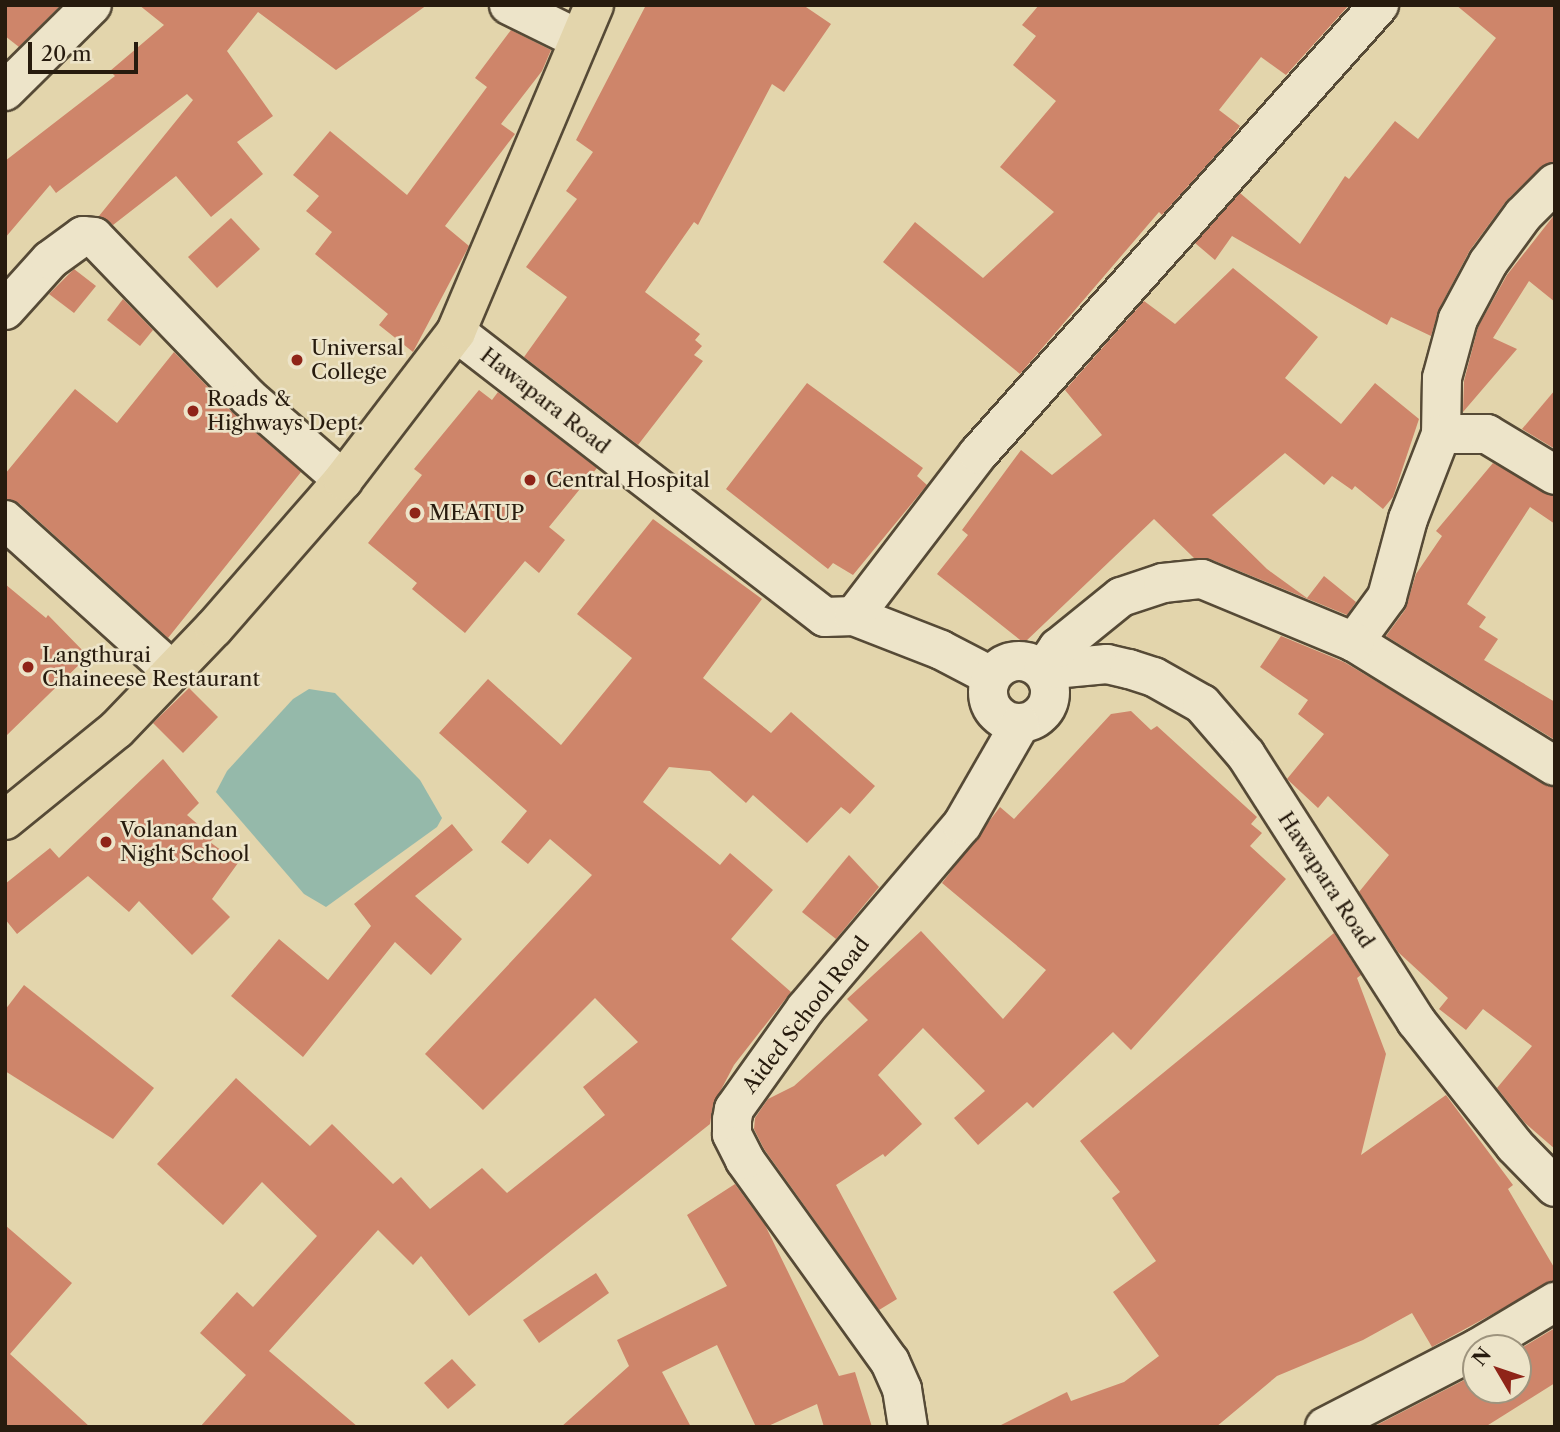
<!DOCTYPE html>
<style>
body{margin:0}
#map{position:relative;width:1560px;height:1432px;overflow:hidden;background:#e3d5ac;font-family:"Libre Caslon Text",serif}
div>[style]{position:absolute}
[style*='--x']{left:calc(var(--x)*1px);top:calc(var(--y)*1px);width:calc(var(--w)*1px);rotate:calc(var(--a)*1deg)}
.water>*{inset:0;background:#95b9aa}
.building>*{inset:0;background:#ce856a}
.roads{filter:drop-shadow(2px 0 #564a36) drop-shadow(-2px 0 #564a36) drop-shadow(0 2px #564a36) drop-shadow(0 -2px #564a36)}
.minor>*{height:38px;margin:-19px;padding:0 19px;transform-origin:19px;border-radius:19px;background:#ede4c9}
.minor>.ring{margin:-19px;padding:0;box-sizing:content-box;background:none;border:38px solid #ede4c9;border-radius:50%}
.major>*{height:38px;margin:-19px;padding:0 19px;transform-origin:19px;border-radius:19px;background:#e3d5ac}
.dots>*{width:19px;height:19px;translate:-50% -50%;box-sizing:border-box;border:4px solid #ede4c9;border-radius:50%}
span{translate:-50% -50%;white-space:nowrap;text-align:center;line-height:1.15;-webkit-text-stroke:5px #ede4c9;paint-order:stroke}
.poi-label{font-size:21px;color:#271b0e}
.left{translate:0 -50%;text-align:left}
.street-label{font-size:21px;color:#271b0e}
.frame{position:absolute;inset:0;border:7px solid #271b0e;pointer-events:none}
.north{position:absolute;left:1462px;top:1334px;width:70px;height:70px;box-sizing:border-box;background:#ede4c9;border:2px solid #9e947e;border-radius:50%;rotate:309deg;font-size:19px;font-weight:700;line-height:28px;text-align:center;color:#271b0e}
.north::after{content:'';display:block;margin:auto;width:24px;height:32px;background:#8f2418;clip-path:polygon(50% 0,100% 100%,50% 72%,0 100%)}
.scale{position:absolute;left:28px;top:42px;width:110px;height:32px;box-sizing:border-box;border:4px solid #271b0e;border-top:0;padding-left:9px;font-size:21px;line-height:24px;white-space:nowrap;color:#271b0e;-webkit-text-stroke:5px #ede4c9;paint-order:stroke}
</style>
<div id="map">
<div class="water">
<i style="clip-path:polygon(309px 689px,335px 693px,420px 780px,442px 818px,437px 827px,326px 907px,304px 894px,216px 792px,227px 771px,293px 699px)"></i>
</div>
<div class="building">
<i style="clip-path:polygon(5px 5px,61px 5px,19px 47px,5px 36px)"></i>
<i style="clip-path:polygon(139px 5px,427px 5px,336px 70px,258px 12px,227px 51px,273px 116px,237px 142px,263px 174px,211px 217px,176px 176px,113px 225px,99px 216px,193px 100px,187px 94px,56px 193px,50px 185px,5px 238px,5px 161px,115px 76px,110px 71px,164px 25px)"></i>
<i style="clip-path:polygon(646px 5px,803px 5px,831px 24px,784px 92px,772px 84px,698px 225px,694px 222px,645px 292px,700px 334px,695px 340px,702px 346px,694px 355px,703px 361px,638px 445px,524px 357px,567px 297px,526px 267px,577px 199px,566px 191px,593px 152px,576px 140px)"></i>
<i style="clip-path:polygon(1039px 5px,1349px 5px,1286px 75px,1261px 57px,1219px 110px,1240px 126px,1231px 138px,1162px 215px,1159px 212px,1020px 374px,883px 262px,915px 222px,983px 278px,1054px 212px,1000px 167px,1056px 101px,1013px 65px,1036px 36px,1022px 25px)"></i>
<i style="clip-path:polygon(1456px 5px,1555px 5px,1555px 162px,1540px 168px,1507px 200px,1470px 250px,1439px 309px,1431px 336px,1391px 317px,1387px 325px,1232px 236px,1215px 260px,1195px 243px,1240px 193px,1300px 244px,1345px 176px,1349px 179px,1395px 121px,1418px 139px,1496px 38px)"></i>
<i style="clip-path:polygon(511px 30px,551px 50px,542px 71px,501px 124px,515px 134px,445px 226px,469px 246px,413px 352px,379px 325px,388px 314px,315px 254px,332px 232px,306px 211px,319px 196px,293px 175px,330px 131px,407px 195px,487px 87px,475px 78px)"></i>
<i style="clip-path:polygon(1555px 214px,1555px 302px,1529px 281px,1493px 338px,1517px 349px,1463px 412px,1464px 381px,1478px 327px,1507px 275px)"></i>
<i style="clip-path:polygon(231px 218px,260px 249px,217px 288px,188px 257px)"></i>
<i style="clip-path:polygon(1233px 268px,1318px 337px,1285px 378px,1341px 424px,1375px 383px,1419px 419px,1393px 497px,1383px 509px,1355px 486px,1352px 490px,1332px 476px,1324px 485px,1285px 453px,1212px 515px,1267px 569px,1307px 598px,1324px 576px,1356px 602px,1347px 615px,1210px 559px,1194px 558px,1154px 519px,1024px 643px,937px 574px,968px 535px,962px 530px,1021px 450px,1052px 475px,1102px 435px,1065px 390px,1144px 301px,1175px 324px)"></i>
<i style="clip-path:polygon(74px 269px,96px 286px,74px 313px,49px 294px)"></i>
<i style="clip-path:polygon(123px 299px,153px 330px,140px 346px,107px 320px)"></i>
<i style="clip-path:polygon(174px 352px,233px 413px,301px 472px,168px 638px,20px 504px,5px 499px,5px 474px,75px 389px,117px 423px)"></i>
<i style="clip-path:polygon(807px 383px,923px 468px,917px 476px,927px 485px,853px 575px,833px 563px,828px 569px,726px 489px)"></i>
<i style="clip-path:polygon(479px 390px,492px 400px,498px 392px,597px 468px,549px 527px,565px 540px,539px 573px,525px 561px,465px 633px,412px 589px,417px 583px,368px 543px,422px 475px,414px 469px)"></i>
<i style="clip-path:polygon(1555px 390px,1555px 449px,1522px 429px)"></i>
<i style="clip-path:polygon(1493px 463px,1555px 497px,1555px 524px,1530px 507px,1467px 604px,1486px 617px,1479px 627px,1498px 639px,1484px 660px,1555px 702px,1555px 740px,1386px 636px,1405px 610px,1416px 574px,1442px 536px,1436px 531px)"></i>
<i style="clip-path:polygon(653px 519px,762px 599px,703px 678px,771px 733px,791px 712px,875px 786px,850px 814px,841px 807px,807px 843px,753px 795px,746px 803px,710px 771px,669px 767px,643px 802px,720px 865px,730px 853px,773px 890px,731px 939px,791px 992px,734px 1065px,713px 1105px,710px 1124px,469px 1316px,421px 1256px,413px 1265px,378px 1230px,269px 1351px,358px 1427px,200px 1427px,246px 1375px,200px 1333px,237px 1292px,253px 1307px,317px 1236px,262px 1182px,223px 1225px,157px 1164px,236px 1078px,310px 1146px,332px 1124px,393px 1184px,401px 1177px,430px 1209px,482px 1168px,507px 1193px,605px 1115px,583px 1087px,638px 1042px,595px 998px,483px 1110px,425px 1054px,592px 875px,550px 839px,528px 864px,501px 842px,527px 811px,439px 733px,488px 679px,561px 745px,632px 658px,577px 614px)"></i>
<i style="clip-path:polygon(5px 584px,46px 618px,48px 615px,88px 656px,5px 737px)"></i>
<i style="clip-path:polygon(1281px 636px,1344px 662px,1555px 788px,1555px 1149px,1525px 1123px,1497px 1088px,1532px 1046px,1483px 1009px,1466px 1030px,1439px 1009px,1448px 998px,1398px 952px,1359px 892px,1389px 855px,1328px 796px,1318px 808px,1287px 779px,1324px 734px,1298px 714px,1308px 700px,1260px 667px)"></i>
<i style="clip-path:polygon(189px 688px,218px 717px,183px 753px,153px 723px)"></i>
<i style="clip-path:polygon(1131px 711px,1151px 730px,1157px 726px,1257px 817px,1251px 824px,1262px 833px,1250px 846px,1286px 879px,1131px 1050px,1113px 1032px,1033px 1108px,1027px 1102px,978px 1145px,954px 1118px,985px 1091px,923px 1028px,878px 1075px,922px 1124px,885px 1157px,883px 1154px,836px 1185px,897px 1299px,879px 1310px,764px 1149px,754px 1129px,755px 1118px,768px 1099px,794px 1086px,868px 1020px,847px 999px,921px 931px,1003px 1019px,1046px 970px,942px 883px,1000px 807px,1014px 819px,1111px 714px)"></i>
<i style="clip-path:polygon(163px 759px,199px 803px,187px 815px,214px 838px,210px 842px,238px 863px,212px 899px,230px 917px,192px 955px,139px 901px,129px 912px,88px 876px,17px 934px,5px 919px,5px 884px,50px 848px,59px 858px)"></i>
<i style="clip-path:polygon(452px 824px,473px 850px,415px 896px,462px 939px,431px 975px,395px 942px,303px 1057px,231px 996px,279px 939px,328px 980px,371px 926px,354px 904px)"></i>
<i style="clip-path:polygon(849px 855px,879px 887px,836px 939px,802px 912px)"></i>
<i style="clip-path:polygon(1334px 933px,1361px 975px,1357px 978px,1386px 1054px,1361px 1155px,1446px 1095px,1513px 1185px,1508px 1189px,1555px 1269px,1555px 1280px,1432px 1347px,1412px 1313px,1363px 1340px,1277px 1376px,1216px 1427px,997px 1427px,1067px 1392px,1071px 1401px,1124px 1382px,1159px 1356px,1113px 1292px,1156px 1261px,1112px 1198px,1120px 1192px,1080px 1141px)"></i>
<i style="clip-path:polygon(24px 985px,154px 1088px,113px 1139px,5px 1071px,5px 1010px)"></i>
<i style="clip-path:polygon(735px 1184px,765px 1225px,839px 1376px,855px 1372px,872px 1427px,824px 1427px,817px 1404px,766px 1427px,756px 1427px,717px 1345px,662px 1372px,691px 1427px,561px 1427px,629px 1366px,617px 1340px,727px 1286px,687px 1215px)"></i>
<i style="clip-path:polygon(5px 1225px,72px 1283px,10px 1354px,90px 1427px,5px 1427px)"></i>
<i style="clip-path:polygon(596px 1273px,609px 1293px,539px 1343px,523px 1320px)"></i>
<i style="clip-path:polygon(1555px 1328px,1555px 1383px,1485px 1427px,1373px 1427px,1476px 1374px,1476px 1390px,1518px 1390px,1518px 1350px)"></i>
<i style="clip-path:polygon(452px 1359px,476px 1385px,448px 1409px,424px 1383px)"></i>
</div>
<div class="roads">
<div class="minor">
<i style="--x:509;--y:5;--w:77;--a:26.2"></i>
<i style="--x:5;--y:91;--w:122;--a:-44.7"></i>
<i style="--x:1555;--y:183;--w:45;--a:135"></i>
<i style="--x:1523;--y:215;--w:59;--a:126.1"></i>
<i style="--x:1488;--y:263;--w:64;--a:118.2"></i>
<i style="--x:1458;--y:319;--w:61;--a:105.2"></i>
<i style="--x:1442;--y:378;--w:56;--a:91"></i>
<i style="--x:1441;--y:434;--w:91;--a:111.2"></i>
<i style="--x:1408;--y:519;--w:81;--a:105.1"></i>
<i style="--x:1387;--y:597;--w:56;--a:126.3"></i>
<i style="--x:1354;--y:642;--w:236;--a:31.7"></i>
<i style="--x:5;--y:310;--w:67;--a:-48"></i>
<i style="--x:50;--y:260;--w:41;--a:-36"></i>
<i style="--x:83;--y:236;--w:11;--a:5"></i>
<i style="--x:94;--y:237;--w:223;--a:46.1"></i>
<i style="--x:249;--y:398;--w:125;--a:41.1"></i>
<i style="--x:456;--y:332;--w:466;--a:37.7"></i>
<i style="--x:825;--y:617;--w:29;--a:-2"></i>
<i style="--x:854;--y:616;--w:93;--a:21.3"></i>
<i style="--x:941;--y:650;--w:56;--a:27.5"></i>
<i style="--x:1441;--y:434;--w:46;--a:0"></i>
<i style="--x:1487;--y:434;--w:79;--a:31.1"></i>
<i style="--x:5;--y:520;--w:222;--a:42.1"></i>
<i style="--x:854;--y:616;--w:204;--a:-52.6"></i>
<i style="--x:978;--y:454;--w:602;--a:-48.23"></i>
<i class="ring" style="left:988px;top:661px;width:24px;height:24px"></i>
<i style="--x:1043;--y:670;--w:64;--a:-5.4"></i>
<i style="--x:1107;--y:664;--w:23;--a:13"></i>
<i style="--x:1129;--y:669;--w:26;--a:18"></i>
<i style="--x:1154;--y:677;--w:55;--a:29.4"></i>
<i style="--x:1202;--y:704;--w:67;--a:49.2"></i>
<i style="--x:1246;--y:755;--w:316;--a:57.4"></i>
<i style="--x:1416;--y:1021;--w:159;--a:51.6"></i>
<i style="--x:1515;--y:1146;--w:57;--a:45.7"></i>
<i style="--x:1043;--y:670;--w:27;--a:-56"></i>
<i style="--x:1058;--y:648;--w:81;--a:-39"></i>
<i style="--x:1121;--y:597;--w:44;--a:-18.4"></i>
<i style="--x:1163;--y:583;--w:39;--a:-6"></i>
<i style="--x:1202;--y:579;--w:165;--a:22.5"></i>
<i style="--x:1478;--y:1348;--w:90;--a:-30.9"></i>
<i style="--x:908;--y:1427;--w:38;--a:-99"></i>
<i style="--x:902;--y:1389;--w:30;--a:-114"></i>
<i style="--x:890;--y:1362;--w:249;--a:-125.7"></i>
<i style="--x:745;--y:1160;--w:29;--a:-117"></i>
<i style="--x:732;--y:1134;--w:14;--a:-90"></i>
<i style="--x:732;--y:1120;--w:11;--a:-80"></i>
<i style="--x:734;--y:1109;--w:124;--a:-54.5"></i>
<i style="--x:806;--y:1008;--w:240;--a:-49.6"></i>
<i style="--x:962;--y:825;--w:116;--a:-60.1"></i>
<i style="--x:1325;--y:1427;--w:170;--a:-27.3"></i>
</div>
<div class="major">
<i style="--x:5;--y:820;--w:144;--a:-39.1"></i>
<i style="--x:117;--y:729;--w:140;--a:-46.2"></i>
<i style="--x:214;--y:628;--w:196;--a:-48.9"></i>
<i style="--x:343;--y:480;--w:186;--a:-52.6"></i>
<i style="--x:456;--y:332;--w:355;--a:-67.1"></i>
</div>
</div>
<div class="dots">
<i style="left:297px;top:360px;background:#8f2418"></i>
<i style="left:193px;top:411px;background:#8f2418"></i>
<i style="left:530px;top:480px;background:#8f2418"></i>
<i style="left:415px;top:513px;background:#8f2418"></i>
<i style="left:28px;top:667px;background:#8f2418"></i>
<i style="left:106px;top:842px;background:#8f2418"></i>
</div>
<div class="poi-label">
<span class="left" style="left:311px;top:360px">Universal<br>College</span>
<span class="left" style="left:207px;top:411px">Roads &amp;<br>Highways Dept.</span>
<span class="left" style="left:546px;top:480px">Central Hospital</span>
<span class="left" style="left:429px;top:513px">MEATUP</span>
<span class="left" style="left:42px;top:667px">Langthurai<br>Chaineese Restaurant</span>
<span class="left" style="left:120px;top:842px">Volanandan<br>Night School</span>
</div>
<div class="street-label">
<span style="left:545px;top:401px;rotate:38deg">Hawapara Road</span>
<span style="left:1326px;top:880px;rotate:57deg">Hawapara Road</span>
<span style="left:806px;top:1015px;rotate:-52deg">Aided School Road</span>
</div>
<div class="frame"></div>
<div class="north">N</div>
<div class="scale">20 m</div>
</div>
